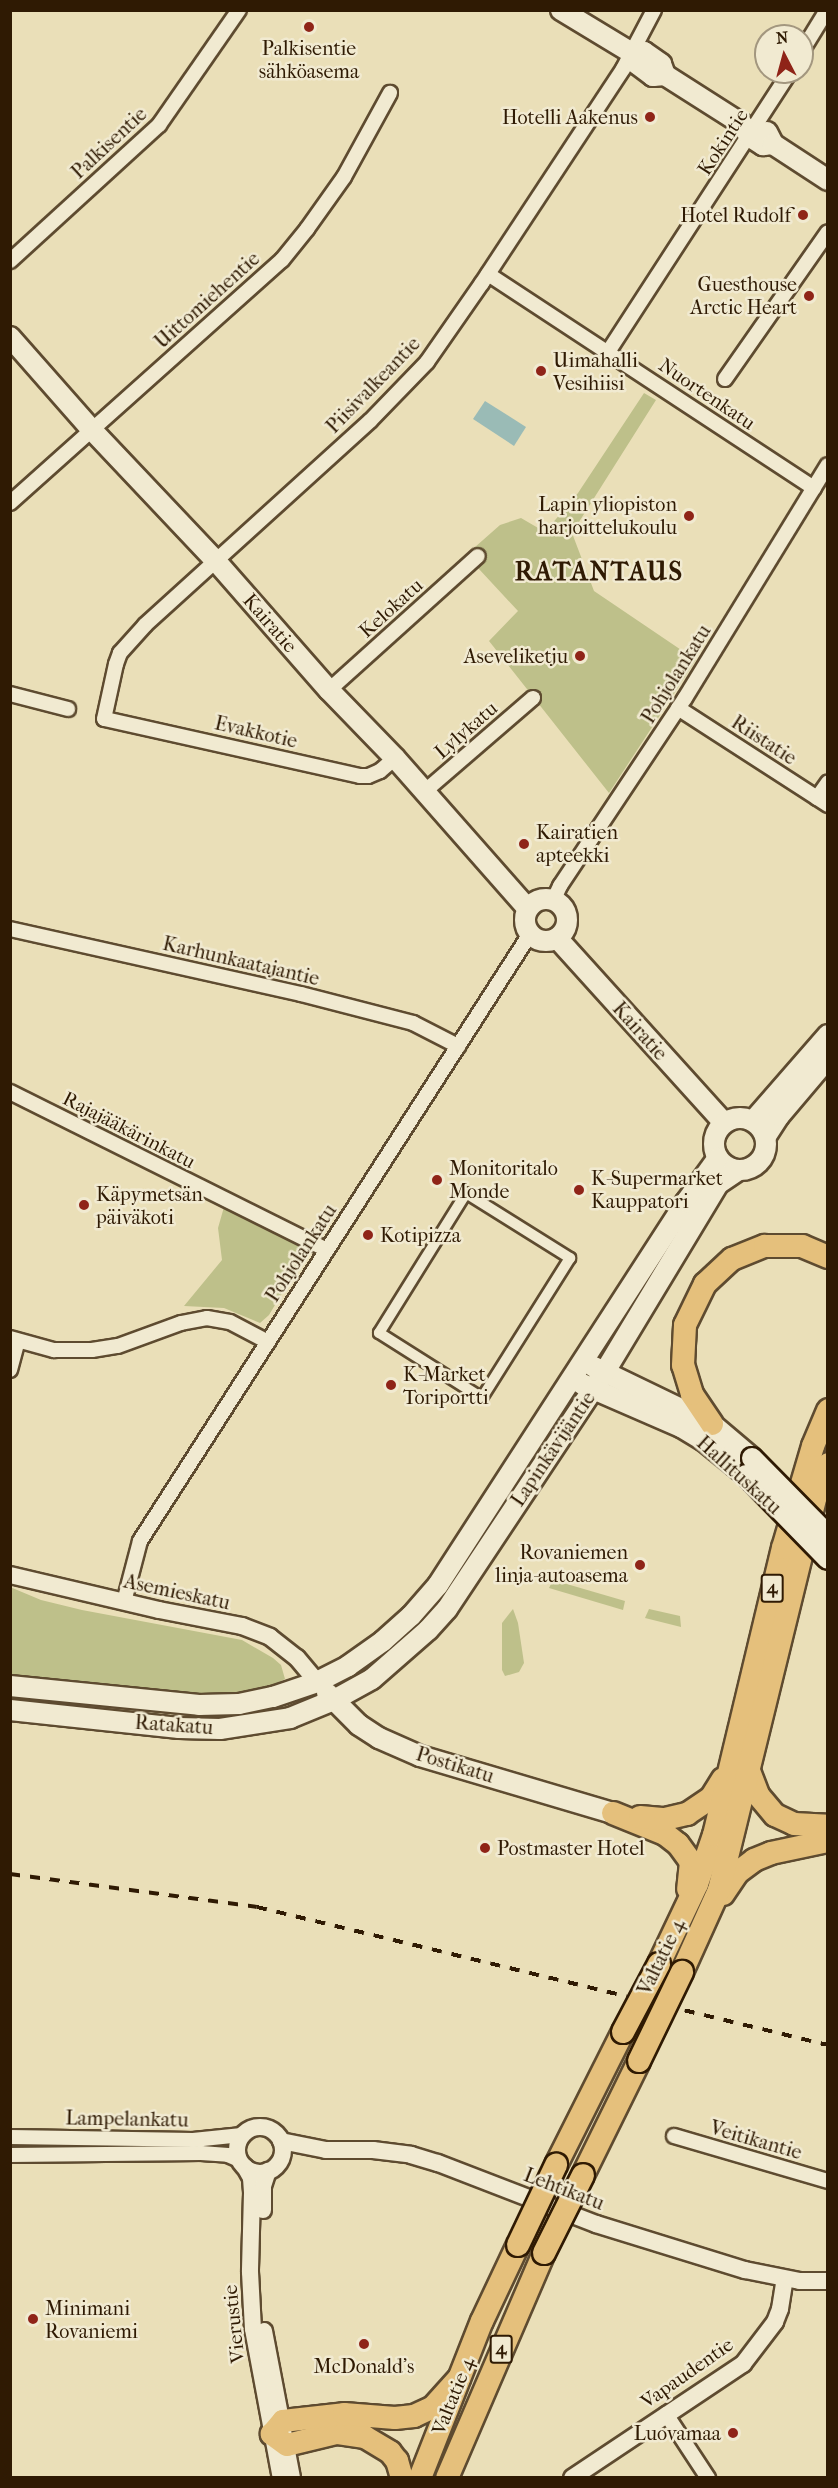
<!DOCTYPE html>
<meta charset="utf-8">
<style>
body{margin:0}
#map{position:relative;width:838px;height:2488px;overflow:hidden;background:#eadfb8;font-family:"IM FELL French Canon",serif}
div>[style]{position:absolute}
[style*='--x']{left:calc(var(--x)*1px);top:calc(var(--y)*1px);width:calc(var(--w)*1px);rotate:calc(var(--a)*1deg)}
.green>*{inset:0;background:#bec08a}
.water>*{inset:0;background:#9abbb6}
.roads{filter:drop-shadow(2px 0 #5e4b30) drop-shadow(-2px 0 #5e4b30) drop-shadow(0 2px #5e4b30) drop-shadow(0 -2px #5e4b30)}
.pedestrian>*{height:10px;margin:-5px;padding:0 5px;transform-origin:5px;border-radius:5px;background:#f1ead1}
.minor>*{height:14px;margin:-7px;padding:0 7px;transform-origin:7px;border-radius:7px;background:#f1ead1}
.tertiary>*{height:16px;margin:-8px;padding:0 8px;transform-origin:8px;border-radius:8px;background:#f1ead1}
.tertiary>.ring{margin:-8px;padding:0;box-sizing:content-box;background:none;border:16px solid #f1ead1;border-radius:50%}
.secondary>*{height:20px;margin:-10px;padding:0 10px;transform-origin:10px;border-radius:10px;background:#f1ead1}
.secondary>.ring{margin:-10px;padding:0;box-sizing:content-box;background:none;border:20px solid #f1ead1;border-radius:50%}
.trunk>*{height:22px;margin:-11px;padding:0 11px;transform-origin:11px;border-radius:11px;background:#e5c07c}
.rail>*{height:4px;margin-top:-2px;transform-origin:0;background:repeating-linear-gradient(90deg,#2f1a03 0 10px,transparent 0 20px)}
.bridges{filter:drop-shadow(2px 0 #2f1a03) drop-shadow(-2px 0 #2f1a03) drop-shadow(0 2px #2f1a03) drop-shadow(0 -2px #2f1a03)}
.secondary-bridge>*{height:20px;margin:-10px;padding:0 10px;transform-origin:10px;border-radius:10px;background:#f1ead1}
.trunk-bridge>*{height:22px;margin:-11px;padding:0 11px;transform-origin:11px;border-radius:11px;background:#e5c07c}
.dots>*{width:16px;height:16px;translate:-50% -50%;box-sizing:border-box;border:3px solid #f1ead1;border-radius:50%}
span{translate:-50% -50%;white-space:nowrap;text-align:center;line-height:1.15;-webkit-text-stroke:5px #f1ead1;paint-order:stroke}
.shield-label span{padding:2px 4px;background:#f1ead1;border:2px solid;border-radius:4px;-webkit-text-stroke-width:0}
.shield-label{font-size:18px;color:#2f1a03;font-weight:700}
.poi-label{font-size:20px;color:#2f1a03}
.right{translate:-100% -50%;text-align:right}
.left{translate:0 -50%;text-align:left}
.street-label{font-size:20px;color:#2f1a03}
.district-label{font-size:26px;color:#2f1a03;font-weight:700;letter-spacing:1.5px}
.frame{position:absolute;inset:0;border:12px solid #2f1a03;pointer-events:none}
.north{position:absolute;left:754px;top:24px;width:60px;height:60px;box-sizing:border-box;background:#f1ead1;border:2px solid #a3977f;border-radius:50%;rotate:354deg;font-size:16px;font-weight:700;line-height:24px;text-align:center;color:#2f1a03}
.north::after{content:'';display:block;margin:auto;width:21px;height:27px;background:#8f2418;clip-path:polygon(50% 0,100% 100%,50% 72%,0 100%)}
</style>
<div id="map">
<div class="green">
<i style="clip-path:polygon(644px 393px,656px 400px,572px 533px,594px 591px,696px 660px,609px 793px,489px 641px,518px 611px,466px 555px,500px 525px,521px 518px,545px 532px,578px 493px)"></i>
<i style="clip-path:polygon(224px 1207px,308px 1250px,269px 1315px,260px 1323px,224px 1308px,184px 1306px,222px 1260px,218px 1228px)"></i>
<i style="clip-path:polygon(553px 1580px,625px 1601px,623px 1610px,549px 1588px)"></i>
<i style="clip-path:polygon(10px 1587px,41px 1600px,82px 1610px,242px 1640px,273px 1658px,281px 1665px,285px 1679px,265px 1689px,227px 1696px,192px 1695px,11px 1677px)"></i>
<i style="clip-path:polygon(513px 1609px,518px 1623px,524px 1663px,519px 1672px,505px 1676px,502px 1670px,502px 1623px)"></i>
<i style="clip-path:polygon(649px 1609px,680px 1616px,681px 1627px,645px 1618px)"></i>
</div>
<div class="water">
<i style="clip-path:polygon(485px 401px,526px 427px,514px 446px,473px 419px)"></i>
</div>
<div class="roads">
<div class="pedestrian">
<i style="--x:466;--y:1193;--w:123;--a:32"></i>
<i style="--x:570;--y:1258;--w:165;--a:122.2"></i>
<i style="--x:482;--y:1398;--w:122;--a:-147.7"></i>
<i style="--x:379;--y:1333;--w:165;--a:-58.1"></i>
</div>
<div class="minor">
<i style="--x:802;--y:51;--w:48;--a:-58.6"></i>
<i style="--x:10;--y:261;--w:202;--a:-42.4"></i>
<i style="--x:159;--y:125;--w:140;--a:-55.2"></i>
<i style="--x:488;--y:274;--w:390;--a:33.3"></i>
<i style="--x:608;--y:352;--w:334;--a:-57"></i>
<i style="--x:725;--y:379;--w:179;--a:-55"></i>
<i style="--x:10;--y:503;--w:365;--a:-41.8"></i>
<i style="--x:282;--y:260;--w:40;--a:-51"></i>
<i style="--x:307;--y:229;--w:64;--a:-54.6"></i>
<i style="--x:344;--y:177;--w:96;--a:-61.3"></i>
<i style="--x:329;--y:690;--w:200;--a:-42"></i>
<i style="--x:10;--y:694;--w:60;--a:14.5"></i>
<i style="--x:678;--y:708;--w:179;--a:32.9"></i>
<i style="--x:395;--y:758;--w:20;--a:139"></i>
<i style="--x:380;--y:771;--w:13;--a:157"></i>
<i style="--x:368;--y:776;--w:8;--a:180"></i>
<i style="--x:360;--y:776;--w:262;--a:-167.4"></i>
<i style="--x:104;--y:719;--w:56;--a:-77.7"></i>
<i style="--x:116;--y:664;--w:12;--a:-70"></i>
<i style="--x:120;--y:653;--w:38;--a:-48"></i>
<i style="--x:145;--y:625;--w:304;--a:-42.2"></i>
<i style="--x:370;--y:421;--w:82;--a:-46"></i>
<i style="--x:427;--y:362;--w:96;--a:-55.2"></i>
<i style="--x:482;--y:283;--w:256;--a:-56.6"></i>
<i style="--x:623;--y:69;--w:67;--a:-62.3"></i>
<i style="--x:424;--y:792;--w:144;--a:-40.8"></i>
<i style="--x:817;--y:798;--w:19;--a:-55"></i>
<i style="--x:553;--y:901;--w:17;--a:-65"></i>
<i style="--x:560;--y:886;--w:226;--a:-56.4"></i>
<i style="--x:685;--y:698;--w:273;--a:-58.5"></i>
<i style="--x:10;--y:929;--w:298;--a:12.6"></i>
<i style="--x:301;--y:994;--w:116;--a:14.5"></i>
<i style="--x:413;--y:1023;--w:51;--a:27.1"></i>
<i style="--x:10;--y:1092;--w:354;--a:26.5"></i>
<i style="--x:10;--y:1338;--w:46;--a:15.3"></i>
<i style="--x:54;--y:1350;--w:38;--a:0"></i>
<i style="--x:92;--y:1350;--w:26;--a:-9"></i>
<i style="--x:118;--y:1346;--w:67;--a:-20.1"></i>
<i style="--x:181;--y:1323;--w:26;--a:-11"></i>
<i style="--x:207;--y:1318;--w:23;--a:10"></i>
<i style="--x:230;--y:1322;--w:43;--a:27.8"></i>
<i style="--x:10;--y:1370;--w:30;--a:-75"></i>
<i style="--x:124;--y:1602;--w:63;--a:-75.3"></i>
<i style="--x:140;--y:1541;--w:721;--a:-57.28"></i>
<i style="--x:674;--y:2136;--w:160;--a:16.3"></i>
<i style="--x:10;--y:2137;--w:183;--a:0.9"></i>
<i style="--x:193;--y:2140;--w:49;--a:-5.8"></i>
<i style="--x:10;--y:2155;--w:191;--a:-0.6"></i>
<i style="--x:201;--y:2153;--w:27;--a:4"></i>
<i style="--x:228;--y:2155;--w:12;--a:24"></i>
<i style="--x:666;--y:2414;--w:77;--a:56.7"></i>
</div>
<div class="tertiary">
<i style="--x:10;--y:1575;--w:153;--a:13.2"></i>
<i style="--x:159;--y:1610;--w:85;--a:10.9"></i>
<i style="--x:242;--y:1626;--w:30;--a:21"></i>
<i style="--x:270;--y:1637;--w:34;--a:38"></i>
<i style="--x:297;--y:1658;--w:31;--a:50"></i>
<i class="ring" style="left:237px;top:2127px;width:30px;height:30px"></i>
<i style="--x:281;--y:2141;--w:46;--a:11.3"></i>
<i style="--x:326;--y:2150;--w:47;--a:0"></i>
<i style="--x:373;--y:2150;--w:38;--a:7"></i>
<i style="--x:411;--y:2155;--w:28;--a:17"></i>
<i style="--x:438;--y:2163;--w:169;--a:21.1"></i>
<i style="--x:596;--y:2224;--w:156;--a:17.2"></i>
<i style="--x:745;--y:2270;--w:56;--a:11.3"></i>
<i style="--x:800;--y:2281;--w:28;--a:0"></i>
<i style="--x:245;--y:2167;--w:13;--a:61"></i>
<i style="--x:251;--y:2178;--w:15;--a:86"></i>
<i style="--x:252;--y:2193;--w:79;--a:91.5"></i>
<i style="--x:250;--y:2272;--w:57;--a:87"></i>
<i style="--x:253;--y:2329;--w:152;--a:79.4"></i>
<i style="--x:263;--y:2210;--w:24;--a:-90"></i>
<i style="--x:263;--y:2186;--w:16;--a:-72"></i>
<i style="--x:264;--y:2331;--w:150;--a:79.2"></i>
<i style="--x:572;--y:2478;--w:206;--a:-33.7"></i>
<i style="--x:743;--y:2364;--w:53;--a:-52.7"></i>
<i style="--x:775;--y:2322;--w:14;--a:-69"></i>
<i style="--x:780;--y:2309;--w:30;--a:-81"></i>
</div>
<div class="secondary">
<i style="--x:561;--y:10;--w:83;--a:31.2"></i>
<i style="--x:632;--y:53;--w:12;--a:-5"></i>
<i style="--x:644;--y:52;--w:21;--a:35"></i>
<i style="--x:661;--y:64;--w:12;--a:70"></i>
<i style="--x:665;--y:75;--w:91;--a:32.5"></i>
<i style="--x:742;--y:124;--w:14;--a:60"></i>
<i style="--x:749;--y:136;--w:17;--a:33"></i>
<i style="--x:763;--y:145;--w:10;--a:-6"></i>
<i style="--x:632;--y:53;--w:12;--a:66"></i>
<i style="--x:637;--y:64;--w:20;--a:37"></i>
<i style="--x:653;--y:76;--w:12;--a:-5"></i>
<i style="--x:767;--y:132;--w:13;--a:63"></i>
<i style="--x:773;--y:144;--w:66;--a:33.2"></i>
<i style="--x:10;--y:337;--w:124;--a:48.6"></i>
<i style="--x:92;--y:430;--w:179;--a:46.6"></i>
<i style="--x:215;--y:560;--w:173;--a:48.8"></i>
<i style="--x:329;--y:690;--w:95;--a:45.9"></i>
<i style="--x:395;--y:758;--w:201;--a:48.6"></i>
<i class="ring" style="left:525px;top:899px;width:22px;height:22px"></i>
<i style="--x:557;--y:938;--w:249;--a:47.9"></i>
<i class="ring" style="left:714px;top:1118px;width:32px;height:32px"></i>
<i style="--x:753;--y:1121;--w:114;--a:-48.9"></i>
<i style="--x:766;--y:1136;--w:24;--a:-57"></i>
<i style="--x:779;--y:1116;--w:76;--a:-49.8"></i>
<i style="--x:594;--y:1367;--w:131;--a:25.8"></i>
<i style="--x:712;--y:1424;--w:52;--a:40.4"></i>
<i style="--x:582;--y:1384;--w:108;--a:23.5"></i>
<i style="--x:681;--y:1427;--w:26;--a:31"></i>
<i style="--x:703;--y:1440;--w:55;--a:39.1"></i>
<i style="--x:10;--y:1686;--w:190;--a:5.7"></i>
<i style="--x:199;--y:1705;--w:40;--a:-1.4"></i>
<i style="--x:239;--y:1704;--w:35;--a:-12"></i>
<i style="--x:273;--y:1697;--w:46;--a:-18.8"></i>
<i style="--x:317;--y:1682;--w:35;--a:-27"></i>
<i style="--x:348;--y:1666;--w:43;--a:-35.5"></i>
<i style="--x:383;--y:1641;--w:38;--a:-42"></i>
<i style="--x:411;--y:1616;--w:41;--a:-48.9"></i>
<i style="--x:438;--y:1585;--w:456;--a:-57.1"></i>
<i style="--x:686;--y:1202;--w:54;--a:-54"></i>
<i style="--x:327;--y:1693;--w:45;--a:45"></i>
<i style="--x:359;--y:1725;--w:24;--a:33"></i>
<i style="--x:379;--y:1738;--w:45;--a:23.7"></i>
<i style="--x:420;--y:1756;--w:201;--a:16.5"></i>
<i style="--x:10;--y:1710;--w:170;--a:6.1"></i>
<i style="--x:179;--y:1728;--w:41;--a:1.4"></i>
<i style="--x:220;--y:1729;--w:71;--a:-8.9"></i>
<i style="--x:290;--y:1718;--w:48;--a:-22.2"></i>
<i style="--x:334;--y:1700;--w:43;--a:-28.9"></i>
<i style="--x:372;--y:1679;--w:74;--a:-41.2"></i>
<i style="--x:428;--y:1630;--w:28;--a:-48"></i>
<i style="--x:447;--y:1609;--w:283;--a:-56.4"></i>
<i style="--x:604;--y:1373;--w:221;--a:-58.9"></i>
<i style="--x:718;--y:1184;--w:25;--a:-34"></i>
</div>
<div class="trunk">
<i style="--x:712;--y:1424;--w:36;--a:-124"></i>
<i style="--x:692;--y:1394;--w:30;--a:-107"></i>
<i style="--x:683;--y:1365;--w:40;--a:-87.1"></i>
<i style="--x:685;--y:1325;--w:46;--a:-64"></i>
<i style="--x:705;--y:1284;--w:37;--a:-43"></i>
<i style="--x:732;--y:1259;--w:35;--a:-22"></i>
<i style="--x:765;--y:1246;--w:37;--a:0"></i>
<i style="--x:802;--y:1246;--w:28;--a:23"></i>
<i style="--x:749;--y:1771;--w:26;--a:69"></i>
<i style="--x:758;--y:1795;--w:26;--a:50"></i>
<i style="--x:775;--y:1815;--w:21;--a:25"></i>
<i style="--x:794;--y:1824;--w:34;--a:3"></i>
<i style="--x:613;--y:1813;--w:56;--a:22"></i>
<i style="--x:665;--y:1834;--w:16;--a:38"></i>
<i style="--x:678;--y:1844;--w:22;--a:54"></i>
<i style="--x:691;--y:1862;--w:27;--a:96"></i>
<i style="--x:640;--y:1817;--w:25;--a:5"></i>
<i style="--x:665;--y:1819;--w:23;--a:-13"></i>
<i style="--x:687;--y:1814;--w:29;--a:-34"></i>
<i style="--x:711;--y:1798;--w:22;--a:-58"></i>
<i style="--x:723;--y:1894;--w:25;--a:-56"></i>
<i style="--x:737;--y:1873;--w:21;--a:-37"></i>
<i style="--x:754;--y:1860;--w:18;--a:-22"></i>
<i style="--x:771;--y:1853;--w:58;--a:-11.9"></i>
<i style="--x:659;--y:1964;--w:89;--a:-64.6"></i>
<i style="--x:697;--y:1884;--w:52;--a:-70.9"></i>
<i style="--x:714;--y:1835;--w:295;--a:-76.5"></i>
<i style="--x:783;--y:1548;--w:106;--a:-73.6"></i>
<i style="--x:813;--y:1446;--w:39;--a:-67"></i>
<i style="--x:682;--y:1972;--w:90;--a:-65.7"></i>
<i style="--x:719;--y:1890;--w:404;--a:-76.2"></i>
<i style="--x:815;--y:1498;--w:36;--a:-69"></i>
<i style="--x:556;--y:2165;--w:149;--a:-63.3"></i>
<i style="--x:583;--y:2175;--w:127;--a:-63.8"></i>
<i style="--x:402;--y:2478;--w:18;--a:-106"></i>
<i style="--x:397;--y:2461;--w:11;--a:-128"></i>
<i style="--x:390;--y:2452;--w:29;--a:-149"></i>
<i style="--x:365;--y:2437;--w:29;--a:-172"></i>
<i style="--x:336;--y:2433;--w:50;--a:166.2"></i>
<i style="--x:287;--y:2445;--w:19;--a:-144"></i>
<i style="--x:272;--y:2434;--w:17;--a:-50"></i>
<i style="--x:283;--y:2421;--w:61;--a:-6.5"></i>
<i style="--x:344;--y:2414;--w:51;--a:4.5"></i>
<i style="--x:395;--y:2418;--w:19;--a:-6"></i>
<i style="--x:414;--y:2416;--w:21;--a:-25"></i>
<i style="--x:433;--y:2407;--w:39;--a:-48"></i>
<i style="--x:420;--y:2478;--w:169;--a:-68.5"></i>
<i style="--x:482;--y:2321;--w:84;--a:-64.7"></i>
<i style="--x:447;--y:2478;--w:245;--a:-66.7"></i>
</div>
</div>
<div class="rail">
<i style="--x:10;--y:1874;--w:249;--a:7.6"></i>
<i style="--x:257;--y:1907;--w:587;--a:13.59"></i>
</div>
<div class="bridges">
<div class="secondary-bridge">
<i style="--x:752;--y:1458;--w:108;--a:45.4"></i>
<i style="--x:746;--y:1475;--w:117;--a:45.7"></i>
</div>
<div class="trunk-bridge">
<i style="--x:623;--y:2032;--w:77;--a:-62.1"></i>
<i style="--x:639;--y:2061;--w:99;--a:-64.2"></i>
<i style="--x:518;--y:2245;--w:89;--a:-64.6"></i>
<i style="--x:544;--y:2253;--w:87;--a:-63.4"></i>
</div>
</div>
<div class="dots">
<i style="left:309px;top:27px;background:#8f2418"></i>
<i style="left:650px;top:117px;background:#8f2418"></i>
<i style="left:803px;top:215px;background:#8f2418"></i>
<i style="left:809px;top:296px;background:#8f2418"></i>
<i style="left:541px;top:371px;background:#8f2418"></i>
<i style="left:689px;top:516px;background:#8f2418"></i>
<i style="left:580px;top:656px;background:#8f2418"></i>
<i style="left:524px;top:844px;background:#8f2418"></i>
<i style="left:437px;top:1180px;background:#8f2418"></i>
<i style="left:579px;top:1190px;background:#8f2418"></i>
<i style="left:84px;top:1205px;background:#8f2418"></i>
<i style="left:368px;top:1235px;background:#8f2418"></i>
<i style="left:391px;top:1385px;background:#8f2418"></i>
<i style="left:640px;top:1565px;background:#8f2418"></i>
<i style="left:485px;top:1848px;background:#8f2418"></i>
<i style="left:33px;top:2319px;background:#8f2418"></i>
<i style="left:364px;top:2344px;background:#8f2418"></i>
<i style="left:733px;top:2433px;background:#8f2418"></i>
</div>
<div class="shield-label">
<span style="left:772px;top:1588px">4</span>
<span style="left:501px;top:2349px">4</span>
</div>
<div class="poi-label">
<span style="left:309px;top:60px">Palkisentie<br>sähköasema</span>
<span class="right" style="left:638px;top:117px">Hotelli Aakenus</span>
<span class="right" style="left:791px;top:215px">Hotel Rudolf</span>
<span class="right" style="left:797px;top:296px">Guesthouse<br>Arctic Heart</span>
<span class="left" style="left:553px;top:372px">Uimahalli<br>Vesihiisi</span>
<span class="right" style="left:677px;top:516px">Lapin yliopiston<br>harjoittelukoulu</span>
<span class="right" style="left:568px;top:656px">Aseveliketju</span>
<span class="left" style="left:536px;top:844px">Kairatien<br>apteekki</span>
<span class="left" style="left:449px;top:1180px">Monitoritalo<br>Monde</span>
<span class="left" style="left:591px;top:1190px">K-Supermarket<br>Kauppatori</span>
<span class="left" style="left:96px;top:1206px">Käpymetsän<br>päiväkoti</span>
<span class="left" style="left:380px;top:1235px">Kotipizza</span>
<span class="left" style="left:403px;top:1386px">K-Market<br>Toriportti</span>
<span class="right" style="left:628px;top:1564px">Rovaniemen<br>linja-autoasema</span>
<span class="left" style="left:497px;top:1848px">Postmaster Hotel</span>
<span class="left" style="left:45px;top:2320px">Minimani<br>Rovaniemi</span>
<span style="left:364px;top:2366px">McDonald's</span>
<span class="right" style="left:721px;top:2433px">Luovamaa</span>
</div>
<div class="street-label">
<span style="left:723px;top:142px;rotate:-57deg">Kokintie</span>
<span style="left:109px;top:143px;rotate:-43deg">Palkisentie</span>
<span style="left:207px;top:300px;rotate:-42deg">Uittomiehentie</span>
<span style="left:373px;top:385px;rotate:-46deg">Piisivalkeantie</span>
<span style="left:707px;top:394px;rotate:34deg">Nuortenkatu</span>
<span style="left:391px;top:608px;rotate:-42deg">Kelokatu</span>
<span style="left:270px;top:623px;rotate:49deg">Kairatie</span>
<span style="left:676px;top:674px;rotate:-58deg">Pohjolankatu</span>
<span style="left:466px;top:730px;rotate:-41deg">Lylykatu</span>
<span style="left:256px;top:732px;rotate:13deg">Evakkotie</span>
<span style="left:764px;top:740px;rotate:33deg">Riistatie</span>
<span style="left:241px;top:961px;rotate:13deg">Karhunkaatajantie</span>
<span style="left:640px;top:1031px;rotate:48deg">Kairatie</span>
<span style="left:129px;top:1130px;rotate:27deg">Rajajääkärinkatu</span>
<span style="left:301px;top:1253px;rotate:-57deg">Pohjolankatu</span>
<span style="left:553px;top:1449px;rotate:-56deg">Lapinkävijäntie</span>
<span style="left:739px;top:1475px;rotate:42deg">Hallituskatu</span>
<span style="left:177px;top:1592px;rotate:12deg">Asemieskatu</span>
<span style="left:174px;top:1725px;rotate:4deg">Ratakatu</span>
<span style="left:455px;top:1765px;rotate:17deg">Postikatu</span>
<span style="left:661px;top:1957px;rotate:-64deg">Valtatie 4</span>
<span style="left:127px;top:2119px;rotate:1deg">Lampelankatu</span>
<span style="left:756px;top:2140px;rotate:16deg">Veitikantie</span>
<span style="left:564px;top:2189px;rotate:21deg">Lehtikatu</span>
<span style="left:234px;top:2324px;rotate:-96deg">Vierustie</span>
<span style="left:687px;top:2373px;rotate:-35deg">Vapaudentie</span>
<span style="left:453px;top:2396px;rotate:-68deg">Valtatie 4</span>
</div>
<div class="district-label">
<span style="left:599px;top:572px">RATANTAUS</span>
</div>
<div class="frame"></div>
<div class="north">N</div>
</div>
